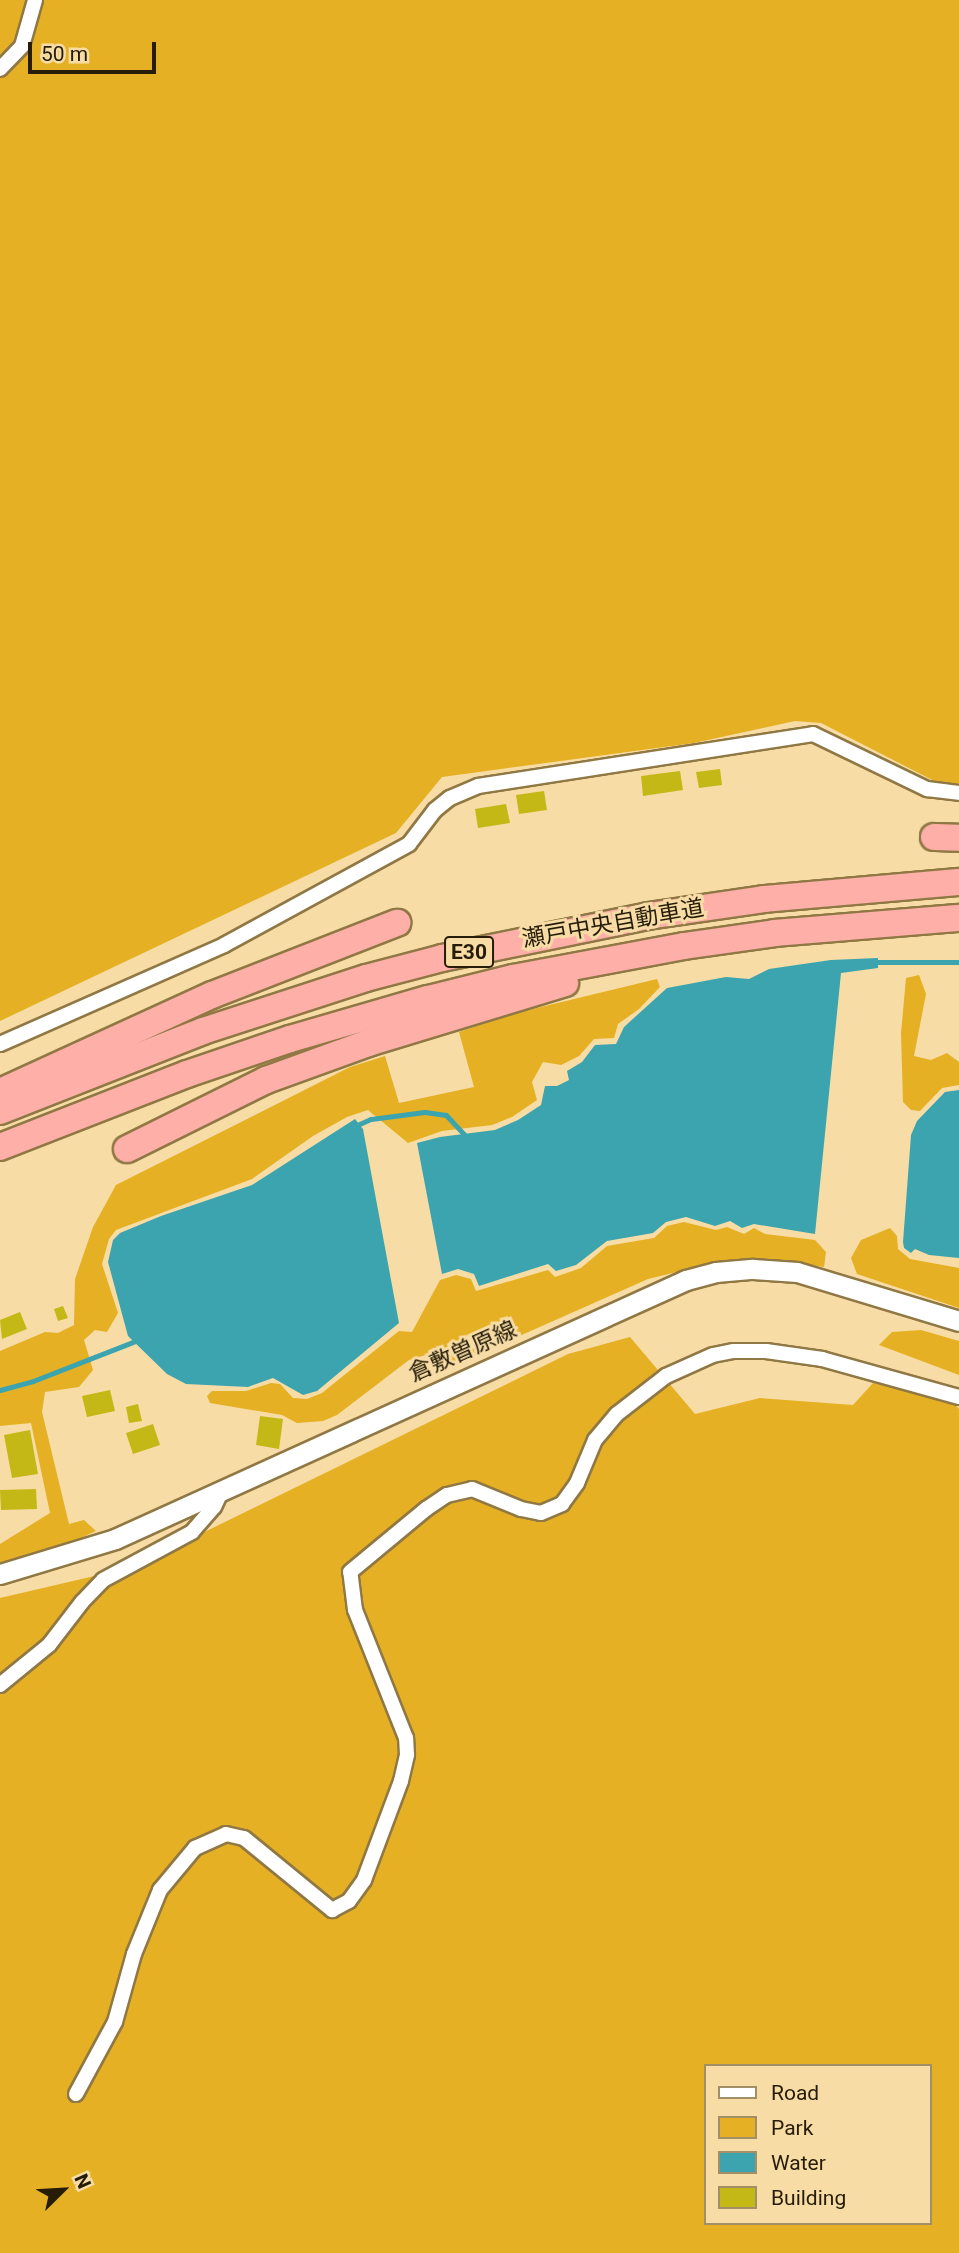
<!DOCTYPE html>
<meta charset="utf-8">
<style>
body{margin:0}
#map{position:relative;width:959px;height:2253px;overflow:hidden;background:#f7dca6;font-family:Roboto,"Noto Sans JP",sans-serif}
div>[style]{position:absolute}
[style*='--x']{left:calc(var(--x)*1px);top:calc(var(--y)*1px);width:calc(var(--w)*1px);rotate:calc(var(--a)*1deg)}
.green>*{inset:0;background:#e5b023}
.water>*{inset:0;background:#3ba4af}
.stream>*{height:5px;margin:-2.5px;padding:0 2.5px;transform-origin:2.5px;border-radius:2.5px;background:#3ba4af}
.building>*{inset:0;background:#c3b816}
.roads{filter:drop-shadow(2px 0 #907844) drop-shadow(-2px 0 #907844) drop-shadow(0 2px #907844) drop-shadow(0 -2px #907844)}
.street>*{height:14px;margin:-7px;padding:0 7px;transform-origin:7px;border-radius:7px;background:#fff}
.secondary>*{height:19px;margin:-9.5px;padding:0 9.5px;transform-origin:9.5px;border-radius:9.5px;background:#fff}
.highway>*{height:26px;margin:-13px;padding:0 13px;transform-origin:13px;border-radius:13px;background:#feafa8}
span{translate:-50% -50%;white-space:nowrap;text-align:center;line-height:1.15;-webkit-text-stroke:6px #f7dca6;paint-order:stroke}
.shield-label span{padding:2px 5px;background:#f7dca6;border:2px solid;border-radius:5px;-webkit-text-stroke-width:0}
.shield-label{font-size:21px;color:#261c07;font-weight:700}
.street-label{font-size:23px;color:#261c07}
.legend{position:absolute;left:704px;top:2064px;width:228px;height:161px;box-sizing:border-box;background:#f7dca6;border:2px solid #a38f66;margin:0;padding:9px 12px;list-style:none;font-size:21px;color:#261c07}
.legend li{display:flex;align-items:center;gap:14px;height:35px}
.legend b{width:35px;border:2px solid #a38f66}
.north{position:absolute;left:28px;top:2155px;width:70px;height:70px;-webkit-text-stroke:5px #f7dca6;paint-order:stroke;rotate:66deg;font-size:19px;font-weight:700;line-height:28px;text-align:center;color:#261c07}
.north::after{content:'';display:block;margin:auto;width:24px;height:32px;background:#261c07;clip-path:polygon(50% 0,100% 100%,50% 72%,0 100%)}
.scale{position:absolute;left:28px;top:42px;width:128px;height:32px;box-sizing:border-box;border:4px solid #261c07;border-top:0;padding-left:9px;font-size:21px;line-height:24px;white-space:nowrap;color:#261c07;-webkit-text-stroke:5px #f7dca6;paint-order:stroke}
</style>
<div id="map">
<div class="green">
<i style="clip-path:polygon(0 0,959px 0,959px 783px,940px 784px,821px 723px,795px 721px,694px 743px,442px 777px,396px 833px,0 1021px)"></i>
<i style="clip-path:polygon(919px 975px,926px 994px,914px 1056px,931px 1060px,947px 1053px,959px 1062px,959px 1085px,942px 1088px,920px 1111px,911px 1110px,903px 1102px,901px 1033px,906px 978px)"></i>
<i style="clip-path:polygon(657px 979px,660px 987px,639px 1009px,618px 1024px,614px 1038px,594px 1039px,579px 1056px,561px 1065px,543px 1062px,532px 1082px,537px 1100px,512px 1117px,492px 1125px,442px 1131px,408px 1143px,368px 1110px,347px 1117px,313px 1136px,252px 1179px,116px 1230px,109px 1239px,102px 1264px,118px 1313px,107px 1332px,95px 1330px,84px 1340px,93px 1370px,79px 1387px,45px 1392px,42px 1412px,69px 1524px,84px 1520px,96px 1531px,59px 1548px,0 1563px,0 1544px,50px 1513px,31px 1423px,0 1426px,0 1351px,45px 1332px,58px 1333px,74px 1325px,75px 1279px,93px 1227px,116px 1185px,350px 1067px,385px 1056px,399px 1103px,474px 1087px,459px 1032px,512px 1014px)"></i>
<i style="clip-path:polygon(684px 1222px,716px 1230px,727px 1227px,744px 1234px,754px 1228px,765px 1234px,815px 1240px,826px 1252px,824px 1267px,781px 1260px,748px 1261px,693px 1268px,648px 1279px,449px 1367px,429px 1354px,409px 1360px,337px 1415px,323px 1421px,297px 1423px,282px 1415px,210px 1403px,207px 1396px,212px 1391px,246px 1391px,271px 1383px,280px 1384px,293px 1398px,307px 1399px,322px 1393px,399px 1331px,412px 1332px,440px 1280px,456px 1275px,471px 1279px,476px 1291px,548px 1270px,555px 1277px,581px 1268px,607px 1246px,654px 1238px,667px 1226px)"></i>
<i style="clip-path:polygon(890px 1228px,897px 1236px,898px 1249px,910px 1259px,959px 1268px,959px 1308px,857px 1274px,851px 1258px,861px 1240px)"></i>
<i style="clip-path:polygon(921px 1330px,959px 1341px,959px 1375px,879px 1345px,892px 1332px)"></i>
<i style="clip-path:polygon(evenodd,630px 1337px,695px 1414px,760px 1398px,853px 1405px,873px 1383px,954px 1403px,959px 1409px,959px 2253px,0 2253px,0 1598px,133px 1567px,568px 1354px,630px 1337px,705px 2066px,929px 2066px,929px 2223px,705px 2223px,705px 2066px)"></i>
</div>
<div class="water">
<i style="clip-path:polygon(878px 958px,878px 968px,841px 973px,815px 1234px,754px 1224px,742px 1228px,730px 1221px,715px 1226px,686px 1217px,666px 1222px,653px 1233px,607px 1241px,576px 1265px,556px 1271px,548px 1264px,479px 1286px,474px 1274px,458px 1269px,442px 1274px,417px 1143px,440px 1137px,495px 1130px,518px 1120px,541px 1105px,545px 1086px,557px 1086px,569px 1080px,567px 1071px,582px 1062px,595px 1045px,616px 1044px,624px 1027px,667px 988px,726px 977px,749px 979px,769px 969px,831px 960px)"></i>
<i style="clip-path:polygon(959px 1090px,959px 1258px,929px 1255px,915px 1249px,911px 1253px,904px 1248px,903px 1242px,911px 1135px,917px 1121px,945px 1092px)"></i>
<i style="clip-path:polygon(355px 1119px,363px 1129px,399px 1323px,317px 1391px,303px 1395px,273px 1378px,248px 1387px,186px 1384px,167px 1374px,128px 1336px,108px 1262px,113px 1240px,120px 1233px,161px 1216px,252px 1185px)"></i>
</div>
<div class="stream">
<i style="--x:873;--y:962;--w:86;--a:0"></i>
<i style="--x:355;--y:1126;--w:17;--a:-24"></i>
<i style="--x:371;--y:1119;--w:54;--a:-7.4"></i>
<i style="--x:425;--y:1112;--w:21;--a:8"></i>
<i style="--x:446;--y:1115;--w:34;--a:47"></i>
<i style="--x:0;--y:1390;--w:34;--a:-15"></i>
<i style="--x:33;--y:1381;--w:113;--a:-21.3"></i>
</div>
<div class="building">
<i style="clip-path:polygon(720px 769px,722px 785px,699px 788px,696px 772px)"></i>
<i style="clip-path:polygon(680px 771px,683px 790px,643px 796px,641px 776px)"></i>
<i style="clip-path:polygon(544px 791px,547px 810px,519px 814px,516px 795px)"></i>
<i style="clip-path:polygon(506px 804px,510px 823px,478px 828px,475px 809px)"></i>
<i style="clip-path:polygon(63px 1306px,68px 1318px,58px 1321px,54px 1309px)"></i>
<i style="clip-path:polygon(20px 1312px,27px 1329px,2px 1339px,0 1320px)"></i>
<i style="clip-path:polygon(110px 1390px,115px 1411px,87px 1417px,82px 1396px)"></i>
<i style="clip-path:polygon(138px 1404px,142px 1421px,129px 1423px,126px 1407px)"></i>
<i style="clip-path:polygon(260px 1416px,283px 1419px,279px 1449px,256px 1445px)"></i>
<i style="clip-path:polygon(153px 1424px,160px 1445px,133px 1454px,126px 1433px)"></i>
<i style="clip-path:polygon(30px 1430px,38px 1474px,12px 1478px,4px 1435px)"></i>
<i style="clip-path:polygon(36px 1489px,37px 1509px,1px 1510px,0 1490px)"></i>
</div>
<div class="roads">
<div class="street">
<i style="--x:0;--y:69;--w:32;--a:-46"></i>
<i style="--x:22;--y:46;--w:48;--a:-74.2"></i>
<i style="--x:0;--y:1044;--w:245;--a:-23.8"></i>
<i style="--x:224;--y:945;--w:211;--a:-28.6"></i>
<i style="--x:409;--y:844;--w:43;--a:-52.6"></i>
<i style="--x:435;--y:810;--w:19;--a:-39"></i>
<i style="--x:450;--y:798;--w:30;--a:-23"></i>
<i style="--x:478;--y:786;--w:339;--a:-8.8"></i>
<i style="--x:813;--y:734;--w:127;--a:25.8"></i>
<i style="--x:927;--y:789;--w:32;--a:7"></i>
<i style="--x:0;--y:1685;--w:63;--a:-39.2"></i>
<i style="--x:49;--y:1645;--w:54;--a:-52.5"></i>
<i style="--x:82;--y:1602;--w:30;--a:-46"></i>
<i style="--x:103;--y:1580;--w:101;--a:-28.3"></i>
<i style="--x:192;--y:1532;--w:33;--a:-49"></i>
<i style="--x:214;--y:1507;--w:19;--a:-65"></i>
<i style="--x:76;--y:2094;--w:82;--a:-61.6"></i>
<i style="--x:115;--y:2022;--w:71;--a:-74.4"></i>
<i style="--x:134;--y:1954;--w:69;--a:-67.9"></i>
<i style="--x:160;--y:1890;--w:55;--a:-50.2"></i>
<i style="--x:195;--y:1848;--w:34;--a:-24"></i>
<i style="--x:226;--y:1834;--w:18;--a:13"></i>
<i style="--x:244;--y:1838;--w:114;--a:39.3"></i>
<i style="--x:332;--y:1910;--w:19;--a:-28"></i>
<i style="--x:349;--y:1901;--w:26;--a:-54"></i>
<i style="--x:364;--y:1880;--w:106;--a:-69.5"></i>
<i style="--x:401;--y:1781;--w:27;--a:-77"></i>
<i style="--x:407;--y:1755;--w:17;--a:-93"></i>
<i style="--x:406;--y:1738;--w:138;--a:-111.7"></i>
<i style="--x:355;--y:1610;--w:38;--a:-97"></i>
<i style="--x:350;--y:1572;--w:99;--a:-39.7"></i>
<i style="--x:426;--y:1509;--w:25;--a:-34"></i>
<i style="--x:447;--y:1495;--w:26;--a:-13"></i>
<i style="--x:472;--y:1489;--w:53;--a:22.2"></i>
<i style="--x:521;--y:1509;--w:20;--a:11"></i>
<i style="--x:541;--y:1513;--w:23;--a:-23"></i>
<i style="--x:562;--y:1504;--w:26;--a:-54"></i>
<i style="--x:577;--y:1483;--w:47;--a:-67.3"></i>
<i style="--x:595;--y:1440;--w:34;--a:-50"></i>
<i style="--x:617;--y:1414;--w:62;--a:-37.8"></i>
<i style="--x:666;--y:1376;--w:51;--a:-24.1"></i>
<i style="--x:713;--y:1355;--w:21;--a:-11"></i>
<i style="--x:734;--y:1351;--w:32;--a:0"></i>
<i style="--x:766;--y:1351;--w:57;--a:8.1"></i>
<i style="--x:822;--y:1359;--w:142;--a:15.5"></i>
</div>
<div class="secondary">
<i style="--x:0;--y:1574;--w:120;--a:-16.9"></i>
<i style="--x:115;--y:1539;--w:627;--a:-24.4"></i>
<i style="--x:686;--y:1280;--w:31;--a:-15"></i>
<i style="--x:716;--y:1272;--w:37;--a:-5"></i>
<i style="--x:753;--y:1269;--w:44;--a:3.9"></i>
<i style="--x:797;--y:1272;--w:169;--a:16.8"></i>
</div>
<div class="highway">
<i style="--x:934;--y:837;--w:25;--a:2"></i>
<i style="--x:0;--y:1092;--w:233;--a:-24.6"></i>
<i style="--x:212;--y:995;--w:199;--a:-21.3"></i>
<i style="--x:0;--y:1111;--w:218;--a:-21.5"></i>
<i style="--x:203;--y:1031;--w:171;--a:-18"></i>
<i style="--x:366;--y:978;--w:79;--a:-14.7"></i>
<i style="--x:442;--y:958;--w:210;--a:-11.5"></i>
<i style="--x:648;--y:916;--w:117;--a:-8.3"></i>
<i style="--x:764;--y:899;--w:196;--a:-5"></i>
<i style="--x:0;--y:1147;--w:201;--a:-21.3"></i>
<i style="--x:187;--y:1074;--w:109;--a:-18.8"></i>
<i style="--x:290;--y:1039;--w:144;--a:-16.2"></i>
<i style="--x:428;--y:999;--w:88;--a:-13.9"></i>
<i style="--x:513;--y:978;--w:174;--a:-10.6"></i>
<i style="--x:684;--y:946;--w:92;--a:-8.1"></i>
<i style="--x:775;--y:933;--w:185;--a:-4.7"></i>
<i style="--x:127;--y:1149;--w:155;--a:-26.4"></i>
<i style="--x:266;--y:1080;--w:109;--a:-19.9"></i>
<i style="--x:368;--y:1043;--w:206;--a:-16.9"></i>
</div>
</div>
<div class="shield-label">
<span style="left:469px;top:952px">E30</span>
</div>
<div class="street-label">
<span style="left:613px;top:924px;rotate:-10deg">瀬戸中央自動車道</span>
<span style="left:463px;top:1352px;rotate:-24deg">倉敷曽原線</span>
</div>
<ul class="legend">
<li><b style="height:9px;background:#fff"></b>Road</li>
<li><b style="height:19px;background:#e5b023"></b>Park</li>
<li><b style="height:19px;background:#3ba4af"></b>Water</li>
<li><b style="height:19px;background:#c3b816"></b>Building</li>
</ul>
<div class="north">N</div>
<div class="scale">50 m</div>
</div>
